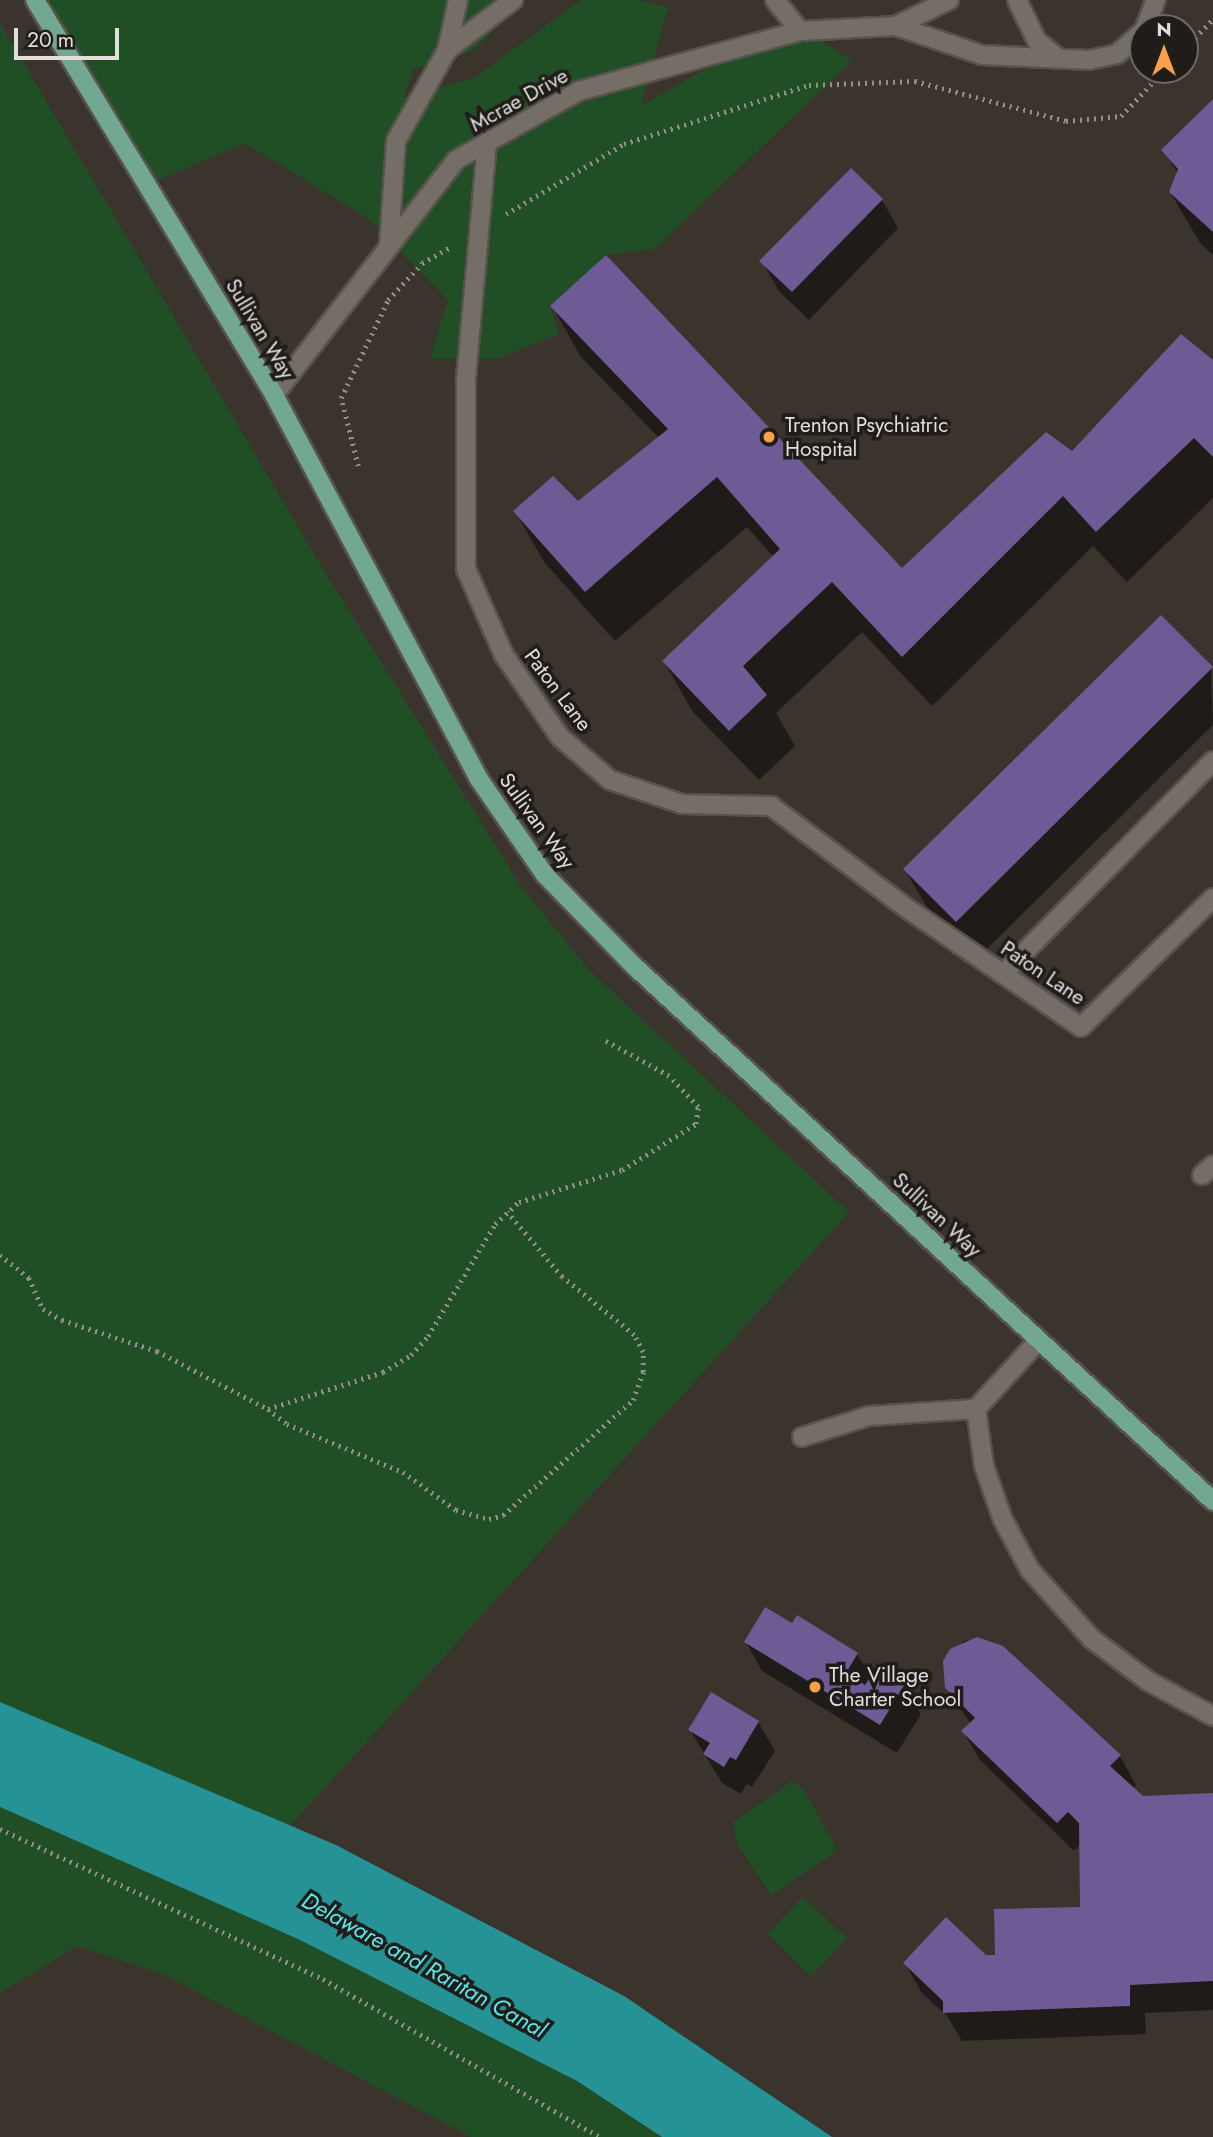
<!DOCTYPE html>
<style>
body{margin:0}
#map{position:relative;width:1213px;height:2137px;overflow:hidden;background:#3a342d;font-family:Jost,sans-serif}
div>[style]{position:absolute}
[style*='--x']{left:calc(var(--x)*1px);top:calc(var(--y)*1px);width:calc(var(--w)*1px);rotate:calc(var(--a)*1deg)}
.green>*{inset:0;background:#204f26}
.water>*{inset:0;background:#259295}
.shadow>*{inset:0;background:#0007}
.building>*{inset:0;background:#6e5a95}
.path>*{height:4.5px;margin-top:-2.25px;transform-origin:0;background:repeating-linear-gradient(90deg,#948f8a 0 2px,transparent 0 7px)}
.roads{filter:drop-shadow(2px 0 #57524c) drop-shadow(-2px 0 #57524c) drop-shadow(0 2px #57524c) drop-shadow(0 -2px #57524c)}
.minor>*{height:18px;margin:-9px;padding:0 9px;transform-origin:9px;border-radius:9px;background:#756e66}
.major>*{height:18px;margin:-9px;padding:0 9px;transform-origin:9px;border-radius:9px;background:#72a892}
.dots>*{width:19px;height:19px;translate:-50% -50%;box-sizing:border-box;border:4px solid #1f1c19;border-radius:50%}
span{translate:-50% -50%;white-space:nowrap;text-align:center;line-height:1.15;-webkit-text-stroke:7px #1f1c19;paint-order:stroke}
.street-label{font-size:21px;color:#e2deda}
.poi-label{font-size:21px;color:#e2deda}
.left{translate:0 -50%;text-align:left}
.water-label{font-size:23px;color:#57e9ee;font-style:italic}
.north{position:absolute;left:1129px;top:14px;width:70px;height:70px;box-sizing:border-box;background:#1f1c19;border:2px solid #6d6a66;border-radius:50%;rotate:0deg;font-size:19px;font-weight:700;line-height:28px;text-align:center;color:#e2deda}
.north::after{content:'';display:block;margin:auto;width:24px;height:32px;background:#f7a149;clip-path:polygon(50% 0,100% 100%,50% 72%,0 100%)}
.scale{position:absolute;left:14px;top:28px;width:105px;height:32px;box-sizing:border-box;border:4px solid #e2deda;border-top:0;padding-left:9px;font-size:21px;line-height:24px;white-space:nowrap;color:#e2deda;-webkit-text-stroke:5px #1f1c19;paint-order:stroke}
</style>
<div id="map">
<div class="green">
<i style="clip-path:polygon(40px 0,524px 0,474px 50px,413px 70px,404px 98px,476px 77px,581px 0,638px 0,668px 7px,641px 106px,791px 20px,852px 61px,654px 249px,606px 255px,550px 306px,559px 334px,497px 359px,430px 359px,448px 300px,368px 218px,244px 143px,147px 185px)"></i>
<i style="clip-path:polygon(0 23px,320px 564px,522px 888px,589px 970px,849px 1212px,290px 1826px,0 1702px)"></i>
<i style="clip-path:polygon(793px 1781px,804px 1790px,836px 1847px,831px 1855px,771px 1895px,737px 1844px,733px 1822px)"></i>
<i style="clip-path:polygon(0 1807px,300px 1940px,577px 2081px,662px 2137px,471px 2137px,165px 1975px,77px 1946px,0 1993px)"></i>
<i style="clip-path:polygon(802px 1897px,847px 1938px,811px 1976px,768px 1934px)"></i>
</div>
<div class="water">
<i style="clip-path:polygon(0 1702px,336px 1845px,624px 1996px,832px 2137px,662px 2137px,577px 2081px,300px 1940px,0 1807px)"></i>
</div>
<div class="shadow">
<i style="clip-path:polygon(1213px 102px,1213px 255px,1200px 243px,1170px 192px,1178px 174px,1164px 150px)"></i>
<i style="clip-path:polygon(882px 200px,898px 228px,809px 320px,778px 290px,762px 261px)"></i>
<i style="clip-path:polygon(552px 306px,902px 570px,1213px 362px,1213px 498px,1127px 582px,1093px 546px,932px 706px,862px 632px,776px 713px,795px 746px,759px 780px,693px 712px,664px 662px,774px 557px,747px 527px,615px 641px,544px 562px,515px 511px,577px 504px,659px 438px,581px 357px)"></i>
<i style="clip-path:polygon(1211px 668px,1213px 725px,978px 958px,927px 907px,905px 870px)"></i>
<i style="clip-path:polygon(977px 1639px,1120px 1756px,1136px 1785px,1132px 1789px,1142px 1798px,1213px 1795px,1213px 2010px,1145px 2013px,1146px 2034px,962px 2041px,947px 2016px,921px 1992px,905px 1963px,997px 1956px,1082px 1909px,1081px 1844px,1074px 1851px,980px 1760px,963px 1731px,971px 1724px,946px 1688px,945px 1662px,964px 1641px)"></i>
<i style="clip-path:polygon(746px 1642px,857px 1654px,871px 1679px,904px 1685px,921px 1714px,897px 1753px,762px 1671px)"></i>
<i style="clip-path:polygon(758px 1722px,775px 1751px,752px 1787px,747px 1784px,741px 1794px,722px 1783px,690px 1730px)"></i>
</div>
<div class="building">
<i style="clip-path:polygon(1213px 99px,1213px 232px,1169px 192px,1178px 169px,1161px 150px)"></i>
<i style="clip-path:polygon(851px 168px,883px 199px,792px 292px,759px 261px)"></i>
<i style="clip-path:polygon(606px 255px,902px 568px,1046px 432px,1072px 451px,1181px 334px,1213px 360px,1213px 457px,1194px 438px,1096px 532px,1063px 496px,902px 657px,832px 582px,743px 666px,767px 695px,729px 731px,662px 661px,780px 549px,717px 477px,585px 592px,513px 511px,553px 476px,578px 501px,668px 429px,550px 306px)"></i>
<i style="clip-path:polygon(1161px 615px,1213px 667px,956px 922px,903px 869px)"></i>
<i style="clip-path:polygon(765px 1607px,792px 1623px,797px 1615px,858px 1653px,846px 1673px,865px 1685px,877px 1667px,905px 1684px,880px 1725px,744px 1642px)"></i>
<i style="clip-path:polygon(977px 1637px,1003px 1646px,1121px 1755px,1110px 1766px,1143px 1796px,1213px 1793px,1213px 1981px,1130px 1985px,1130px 2006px,943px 2013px,943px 2001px,903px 1963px,946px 1917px,986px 1955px,995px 1955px,994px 1909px,1080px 1907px,1079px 1823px,1068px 1812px,1057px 1823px,961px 1731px,975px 1718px,945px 1688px,943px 1661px,950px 1649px)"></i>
<i style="clip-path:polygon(711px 1692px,759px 1721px,736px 1760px,730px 1757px,724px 1767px,703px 1754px,710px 1743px,688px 1730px)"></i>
</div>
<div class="path">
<i style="--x:1185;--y:48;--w:40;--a:-46"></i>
<i style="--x:506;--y:214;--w:137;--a:-30.7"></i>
<i style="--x:624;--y:144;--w:194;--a:-17.7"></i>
<i style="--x:809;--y:85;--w:106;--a:-2.2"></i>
<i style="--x:915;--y:81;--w:156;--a:14.8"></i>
<i style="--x:1066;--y:121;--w:55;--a:-5.2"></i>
<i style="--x:1121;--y:116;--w:63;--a:-46.9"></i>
<i style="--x:358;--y:466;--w:70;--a:-104"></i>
<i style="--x:341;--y:398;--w:109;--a:-64.4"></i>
<i style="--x:388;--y:300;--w:50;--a:-47.4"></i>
<i style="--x:422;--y:263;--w:33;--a:-29"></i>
<i style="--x:0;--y:1255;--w:37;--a:38"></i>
<i style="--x:29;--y:1278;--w:34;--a:66"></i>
<i style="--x:43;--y:1309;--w:22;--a:30"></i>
<i style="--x:62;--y:1320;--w:100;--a:18.1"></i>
<i style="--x:157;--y:1351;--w:125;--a:27.6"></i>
<i style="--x:268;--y:1409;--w:24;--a:38"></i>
<i style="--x:287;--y:1424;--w:126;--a:22.5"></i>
<i style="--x:403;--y:1472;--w:65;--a:35.6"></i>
<i style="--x:456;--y:1510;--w:34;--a:15"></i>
<i style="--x:489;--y:1519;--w:15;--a:-16"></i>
<i style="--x:503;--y:1515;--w:174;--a:-41.5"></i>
<i style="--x:633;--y:1400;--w:30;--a:-70"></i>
<i style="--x:643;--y:1372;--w:20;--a:-90"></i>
<i style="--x:643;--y:1352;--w:19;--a:-118"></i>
<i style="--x:634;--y:1335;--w:92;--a:-141.1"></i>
<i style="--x:562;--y:1277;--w:85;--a:-130.2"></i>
<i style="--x:268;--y:1409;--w:121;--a:-17.8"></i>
<i style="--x:383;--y:1372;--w:33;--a:-31"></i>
<i style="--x:411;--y:1355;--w:25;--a:-48"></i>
<i style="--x:428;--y:1336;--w:131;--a:-59.1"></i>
<i style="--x:495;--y:1224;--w:33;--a:-43"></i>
<i style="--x:519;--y:1202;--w:108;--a:-17.3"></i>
<i style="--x:622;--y:1170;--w:87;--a:-31.9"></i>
<i style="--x:696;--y:1124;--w:17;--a:-83"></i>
<i style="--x:698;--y:1107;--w:42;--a:-133.1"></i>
<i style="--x:669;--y:1076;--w:77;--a:-151.1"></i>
<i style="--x:0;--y:1829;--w:356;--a:24.9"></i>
<i style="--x:323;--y:1979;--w:319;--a:29.7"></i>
</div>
<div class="roads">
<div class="minor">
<i style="--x:775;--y:0;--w:40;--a:51"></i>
<i style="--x:949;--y:0;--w:59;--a:153.9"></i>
<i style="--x:896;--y:26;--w:91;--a:18.6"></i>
<i style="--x:982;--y:55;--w:107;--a:2.7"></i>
<i style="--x:1089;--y:60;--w:29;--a:-12"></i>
<i style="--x:1117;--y:54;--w:35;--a:-41"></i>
<i style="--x:1017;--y:0;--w:46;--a:64"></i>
<i style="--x:1037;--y:41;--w:27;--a:39"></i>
<i style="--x:1145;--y:28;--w:30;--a:-69"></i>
<i style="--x:447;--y:50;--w:51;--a:-77.6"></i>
<i style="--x:487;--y:143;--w:238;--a:95.1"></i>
<i style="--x:466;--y:380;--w:189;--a:90"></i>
<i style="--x:466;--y:569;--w:94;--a:66.2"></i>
<i style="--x:504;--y:655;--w:99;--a:55.7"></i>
<i style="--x:560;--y:737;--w:66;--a:40.7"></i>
<i style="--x:610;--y:780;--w:76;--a:18.4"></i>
<i style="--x:682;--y:804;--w:89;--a:1.3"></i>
<i style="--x:771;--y:806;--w:168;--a:37"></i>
<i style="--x:905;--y:907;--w:213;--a:34.3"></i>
<i style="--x:1081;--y:1027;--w:185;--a:-44.3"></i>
<i style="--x:389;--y:244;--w:103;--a:-86.1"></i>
<i style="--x:396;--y:141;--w:104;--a:-60.7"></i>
<i style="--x:447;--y:50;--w:83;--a:-37.1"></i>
<i style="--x:274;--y:395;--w:297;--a:-52.2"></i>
<i style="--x:456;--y:160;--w:141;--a:-29.3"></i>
<i style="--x:579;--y:91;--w:229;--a:-15.2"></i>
<i style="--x:800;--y:31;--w:96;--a:-3"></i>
<i style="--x:1003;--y:974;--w:299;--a:-45.4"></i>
<i style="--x:1202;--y:1175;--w:15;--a:-42"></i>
<i style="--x:976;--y:1409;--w:58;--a:82"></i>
<i style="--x:984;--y:1466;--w:57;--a:70.6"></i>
<i style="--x:1003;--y:1520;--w:57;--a:61.6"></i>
<i style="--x:1030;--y:1570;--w:93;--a:48.1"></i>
<i style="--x:1092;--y:1639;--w:70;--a:36.9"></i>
<i style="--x:1148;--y:1681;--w:74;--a:28.3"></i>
<i style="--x:802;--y:1437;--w:70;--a:-17.4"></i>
<i style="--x:869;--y:1416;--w:107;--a:-3.7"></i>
<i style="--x:976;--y:1409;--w:93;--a:-47.6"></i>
</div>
<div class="major">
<i style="--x:35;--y:0;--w:462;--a:58.8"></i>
<i style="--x:274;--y:395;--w:435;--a:61.9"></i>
<i style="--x:479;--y:779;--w:116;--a:55.5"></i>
<i style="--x:545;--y:875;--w:126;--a:45.6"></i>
<i style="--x:633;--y:965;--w:790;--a:42.74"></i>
</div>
</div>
<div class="dots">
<i style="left:769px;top:437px;background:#f7a149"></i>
<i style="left:815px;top:1687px;background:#f7a149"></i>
</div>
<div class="street-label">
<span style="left:519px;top:100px;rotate:-29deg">Mcrae Drive</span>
<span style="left:260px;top:329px;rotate:59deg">Sullivan Way</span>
<span style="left:558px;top:690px;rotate:53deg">Paton Lane</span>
<span style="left:537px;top:821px;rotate:54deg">Sullivan Way</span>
<span style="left:1043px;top:973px;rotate:34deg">Paton Lane</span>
<span style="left:937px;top:1215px;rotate:43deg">Sullivan Way</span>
</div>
<div class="poi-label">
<span class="left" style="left:785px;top:437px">Trenton Psychiatric<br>Hospital</span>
<span class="left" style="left:829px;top:1687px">The Village<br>Charter School</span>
</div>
<div class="water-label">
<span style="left:424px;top:1965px;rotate:29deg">Delaware and Raritan Canal</span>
</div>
<div class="north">N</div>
<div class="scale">20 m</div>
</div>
